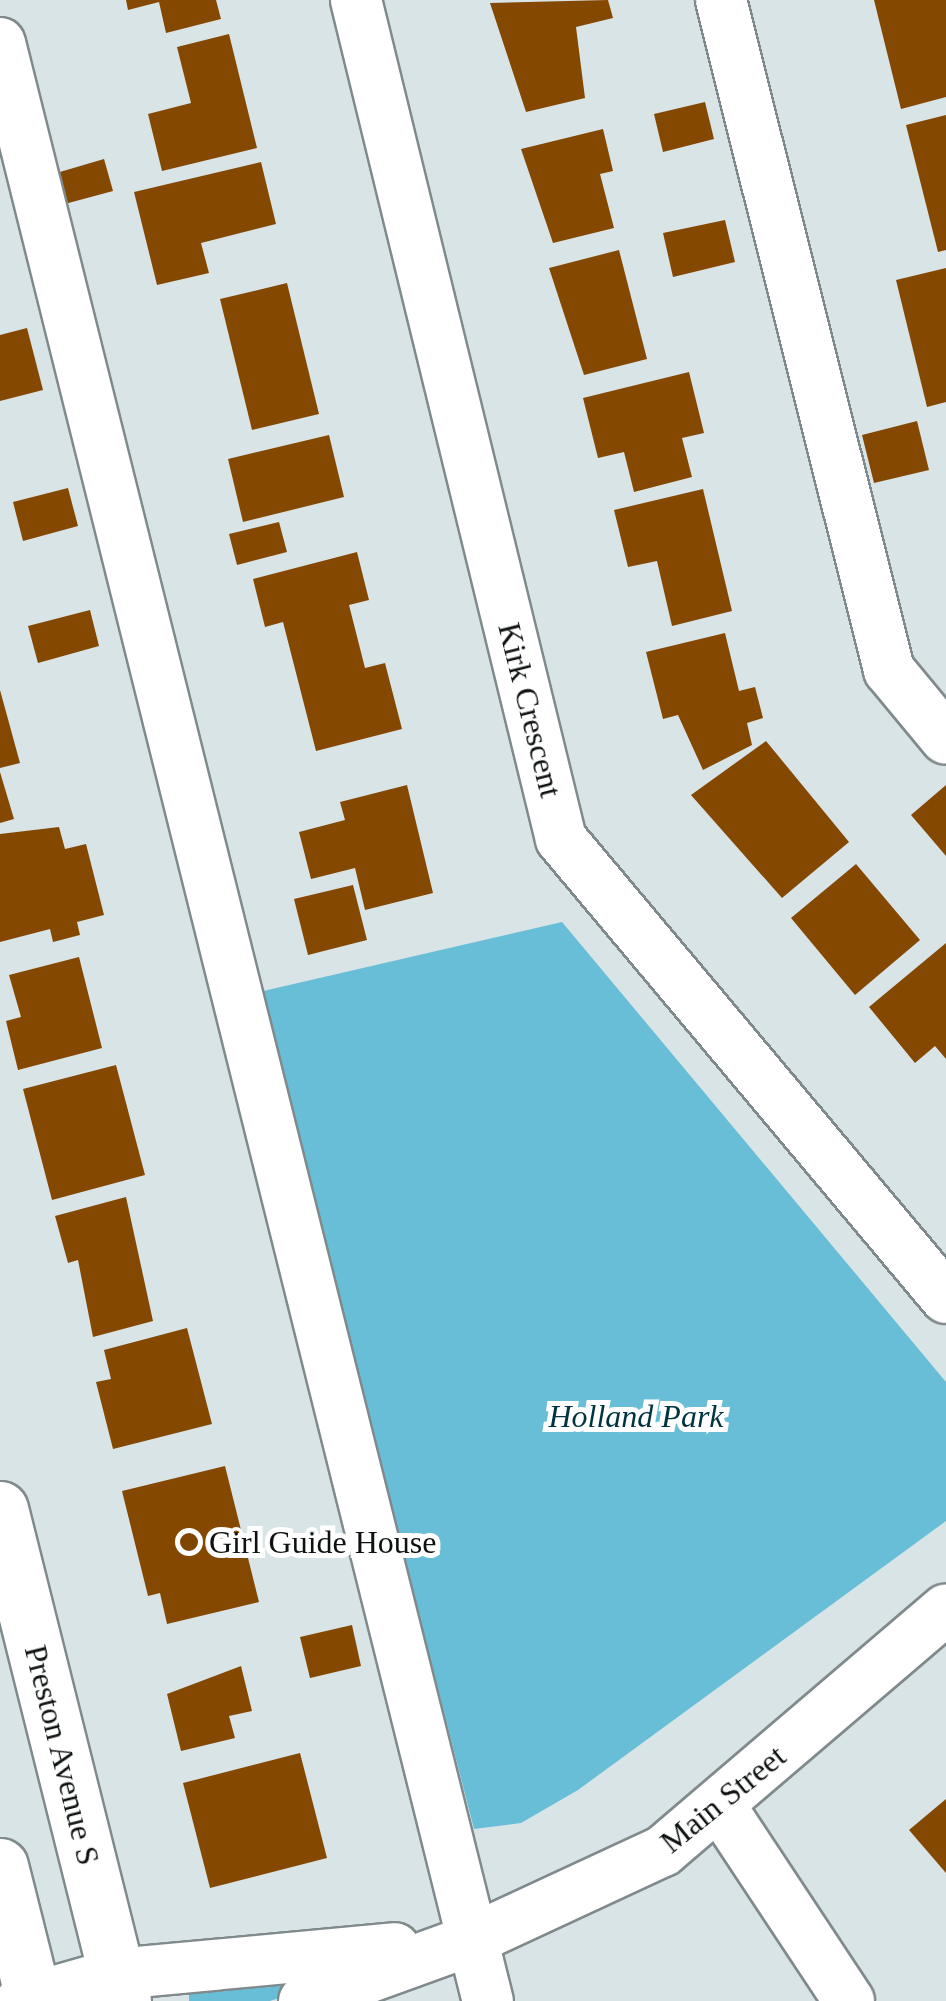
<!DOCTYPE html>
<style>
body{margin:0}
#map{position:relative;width:946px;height:2001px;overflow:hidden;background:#d9e4e7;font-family:Georgia,serif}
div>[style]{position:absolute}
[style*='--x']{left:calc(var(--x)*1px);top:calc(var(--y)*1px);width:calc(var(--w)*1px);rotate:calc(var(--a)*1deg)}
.green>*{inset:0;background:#67bed6}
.building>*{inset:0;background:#854801}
.roads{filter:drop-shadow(2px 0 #808a8c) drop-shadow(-2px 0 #808a8c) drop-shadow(0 2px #808a8c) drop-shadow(0 -2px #808a8c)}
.minor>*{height:50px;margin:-25px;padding:0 25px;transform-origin:25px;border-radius:25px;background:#fff}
.major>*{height:55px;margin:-27.5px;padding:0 27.5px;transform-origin:27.5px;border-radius:27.5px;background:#fff}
.dots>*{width:28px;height:28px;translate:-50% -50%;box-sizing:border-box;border:5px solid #fff;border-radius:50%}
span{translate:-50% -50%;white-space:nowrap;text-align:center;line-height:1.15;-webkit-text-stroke:10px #fff;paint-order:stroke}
.street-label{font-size:32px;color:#0e1112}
.park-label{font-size:32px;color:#003440;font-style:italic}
.poi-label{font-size:32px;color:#0e1112}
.left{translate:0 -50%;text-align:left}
</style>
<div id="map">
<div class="green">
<i style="clip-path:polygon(562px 922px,946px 1382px,946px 1521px,578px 1790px,521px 1823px,474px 1829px,259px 992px)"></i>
<i style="clip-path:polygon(385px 1963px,270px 2001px,189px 2001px,189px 1990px)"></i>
</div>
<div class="building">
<i style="clip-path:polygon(126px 0,216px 0,221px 19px,166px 33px,159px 2px,128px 10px)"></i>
<i style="clip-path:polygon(608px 0,613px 18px,576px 27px,585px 98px,526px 112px,490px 3px)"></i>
<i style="clip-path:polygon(874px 0,946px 0,946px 97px,901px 109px)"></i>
<i style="clip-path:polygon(229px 34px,257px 148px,162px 171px,148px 114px,191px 103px,177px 47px)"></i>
<i style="clip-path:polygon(705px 102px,714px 139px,663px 152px,654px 114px)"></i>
<i style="clip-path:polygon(946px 115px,946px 250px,938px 252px,906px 125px)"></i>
<i style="clip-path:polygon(603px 129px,613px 171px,600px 174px,614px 228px,553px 243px,521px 149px)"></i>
<i style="clip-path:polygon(104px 159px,113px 191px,61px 205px,53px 174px)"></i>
<i style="clip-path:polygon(261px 162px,276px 224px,201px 243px,209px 273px,157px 285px,134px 192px)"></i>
<i style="clip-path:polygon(725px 220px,735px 262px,673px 277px,663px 233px)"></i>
<i style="clip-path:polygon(619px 250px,647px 359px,584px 375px,549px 268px)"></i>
<i style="clip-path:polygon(946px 268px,946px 402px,927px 407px,896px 280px)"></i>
<i style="clip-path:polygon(287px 283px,319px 414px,252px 430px,220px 299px)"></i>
<i style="clip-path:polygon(27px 328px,43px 390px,0 401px,0 335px)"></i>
<i style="clip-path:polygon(689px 372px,704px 433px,682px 438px,692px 477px,634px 492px,624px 452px,598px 458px,583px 398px)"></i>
<i style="clip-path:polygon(917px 421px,929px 470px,874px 483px,862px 435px)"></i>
<i style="clip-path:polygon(329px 435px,344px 497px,243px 522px,228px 459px)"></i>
<i style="clip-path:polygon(68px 488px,78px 526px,23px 541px,13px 502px)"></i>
<i style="clip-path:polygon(703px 489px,732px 611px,672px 626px,657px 561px,628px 567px,614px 510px)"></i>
<i style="clip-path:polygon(279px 522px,287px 552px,237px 565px,229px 534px)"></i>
<i style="clip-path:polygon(357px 552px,369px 600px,349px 605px,365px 668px,385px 663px,402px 729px,316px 751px,283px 622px,265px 627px,253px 579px)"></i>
<i style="clip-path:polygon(90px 610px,99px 646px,38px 663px,28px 626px)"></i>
<i style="clip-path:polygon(725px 633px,739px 691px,755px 687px,763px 718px,747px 723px,752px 745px,703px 770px,678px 715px,663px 719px,646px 652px)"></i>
<i style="clip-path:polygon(0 690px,20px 763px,0 768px)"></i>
<i style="clip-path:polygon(766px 741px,849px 842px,782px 898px,691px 795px)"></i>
<i style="clip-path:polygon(0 772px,14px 819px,0 823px)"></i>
<i style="clip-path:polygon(407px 785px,433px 893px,365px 910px,355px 868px,311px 879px,299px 832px,345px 820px,340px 802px)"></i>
<i style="clip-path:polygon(946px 785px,946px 856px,911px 815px)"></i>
<i style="clip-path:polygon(59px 827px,65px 849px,86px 844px,104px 915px,77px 922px,80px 935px,53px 942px,50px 929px,0 942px,0 834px)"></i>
<i style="clip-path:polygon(856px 864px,920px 940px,855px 995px,791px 918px)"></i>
<i style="clip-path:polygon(353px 885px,367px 940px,308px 955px,294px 899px)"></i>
<i style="clip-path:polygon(946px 943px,946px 1059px,935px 1046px,915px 1063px,869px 1007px)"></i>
<i style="clip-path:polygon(79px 957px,102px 1048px,18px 1070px,6px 1021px,21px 1017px,9px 975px)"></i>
<i style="clip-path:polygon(116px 1065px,145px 1175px,52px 1200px,23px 1089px)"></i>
<i style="clip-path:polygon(126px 1197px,153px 1321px,93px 1337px,78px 1260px,68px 1263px,55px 1216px)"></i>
<i style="clip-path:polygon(187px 1328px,212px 1424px,113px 1449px,96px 1382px,111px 1379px,104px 1350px)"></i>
<i style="clip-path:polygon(225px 1466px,259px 1602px,167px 1624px,160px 1593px,148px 1596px,122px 1491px)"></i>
<i style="clip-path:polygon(352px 1625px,361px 1666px,310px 1678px,300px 1637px)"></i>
<i style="clip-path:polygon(241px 1666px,252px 1711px,229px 1716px,235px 1738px,181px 1751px,167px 1694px)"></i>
<i style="clip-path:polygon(300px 1753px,327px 1858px,210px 1888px,183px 1783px)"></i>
<i style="clip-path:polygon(946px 1799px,946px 1873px,909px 1830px)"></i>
</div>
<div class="roads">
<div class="minor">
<i style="--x:356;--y:0;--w:864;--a:76.27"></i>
<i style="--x:561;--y:839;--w:599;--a:50.01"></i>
<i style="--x:721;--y:0;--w:691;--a:75.92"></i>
<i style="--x:889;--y:670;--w:89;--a:50.4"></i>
<i style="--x:0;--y:43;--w:2018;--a:76.01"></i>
<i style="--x:720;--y:1806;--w:234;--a:56.5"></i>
<i style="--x:21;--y:2001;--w:99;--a:-15.9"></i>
<i style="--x:116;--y:1974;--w:280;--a:-5.3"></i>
<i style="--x:304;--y:2001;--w:176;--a:-20"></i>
<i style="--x:469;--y:1941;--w:214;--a:-24.9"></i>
<i style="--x:663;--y:1851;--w:372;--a:-40.5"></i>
</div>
<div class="major">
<i style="--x:0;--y:1509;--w:507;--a:75.96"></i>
<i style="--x:0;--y:1866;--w:139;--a:75.9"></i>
</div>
</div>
<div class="dots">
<i style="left:189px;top:1542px;background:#804500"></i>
</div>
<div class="street-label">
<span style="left:530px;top:710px;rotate:76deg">Kirk Crescent</span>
<span style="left:62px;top:1755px;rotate:76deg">Preston Avenue S</span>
<span style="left:723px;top:1799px;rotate:-39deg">Main Street</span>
</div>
<div class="park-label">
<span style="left:636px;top:1416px">Holland Park</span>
</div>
<div class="poi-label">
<span class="left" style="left:209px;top:1542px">Girl Guide House</span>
</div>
</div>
